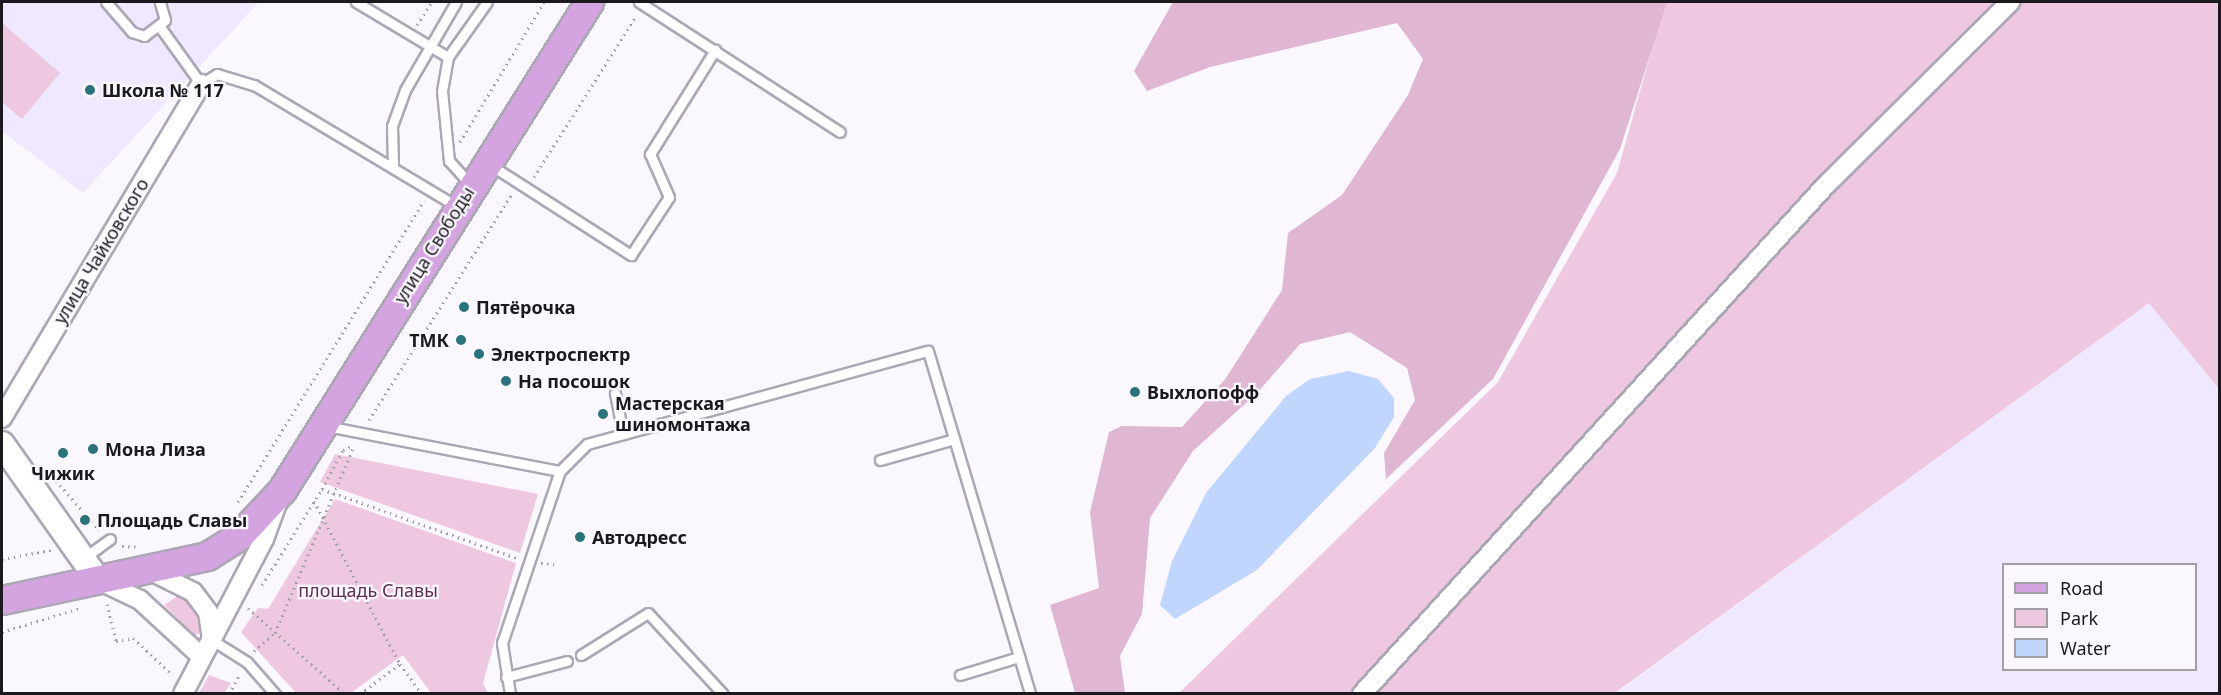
<!DOCTYPE html>
<meta charset="utf-8">
<style>
body{margin:0}
#map{position:relative;width:2221px;height:695px;overflow:hidden;background:#faf8fe;font-family:"Noto Sans",sans-serif}
div>[style]{position:absolute}
[style*='--x']{left:calc(var(--x)*1px);top:calc(var(--y)*1px);width:calc(var(--w)*1px);rotate:calc(var(--a)*1deg)}
.built>*{inset:0;background:#efe8fe}
.green>*{inset:0;background:#eec7e1}
.forest>*{inset:0;background:#dfb7d2}
.water>*{inset:0;background:#c1d6fc}
.path>*{height:3px;margin-top:-1.5px;transform-origin:0;background:repeating-linear-gradient(90deg,#a09ea3 0 1.5px,transparent 0 6px)}
.roads{filter:drop-shadow(2px 0 #aca7b5) drop-shadow(-2px 0 #aca7b5) drop-shadow(0 2px #aca7b5) drop-shadow(0 -2px #aca7b5)}
.lane>*{height:9px;margin:-4.5px;padding:0 4.5px;transform-origin:4.5px;border-radius:4.5px;background:#fff}
.street>*{height:18px;margin:-9px;padding:0 9px;transform-origin:9px;border-radius:9px;background:#fff}
.secondary>*{height:24px;margin:-12px;padding:0 12px;transform-origin:12px;border-radius:12px;background:#fff}
.primary>*{height:27px;margin:-13.5px;padding:0 13.5px;transform-origin:13.5px;border-radius:13.5px;background:#d3a4df}
.dots>*{width:16px;height:16px;translate:-50% -50%;box-sizing:border-box;border:3px solid #faf8fe;border-radius:50%}
span{translate:-50% -50%;white-space:nowrap;text-align:center;line-height:1.15;-webkit-text-stroke:4.5px #faf8fe;paint-order:stroke}
.poi-label{font-size:18px;color:#1b191e;font-weight:700}
.left{translate:0 -50%;text-align:left}
.right{translate:-100% -50%;text-align:right}
.street-label{font-size:18px;color:#1b191e}
.park-label{font-size:18px;color:#5e2d51}
.frame{position:absolute;inset:0;border:3px solid #1b191e;pointer-events:none}
.legend{position:absolute;left:2002px;top:563px;width:195px;height:108px;box-sizing:border-box;background:#faf8fe;border:2px solid #a19fa4;margin:0;padding:8px 10px;list-style:none;font-size:18px;color:#1b191e}
.legend li{display:flex;align-items:center;gap:12px;height:30px}
.legend b{width:30px;border:2px solid #a19fa4}
</style>
<div id="map">
<div class="built">
<i style="clip-path:polygon(2px 2px,259px 2px,83px 193px,2px 131px)"></i>
<i style="clip-path:polygon(evenodd,2149px 302px,2219px 389px,2219px 693px,1615px 694px,2149px 302px,2004px 564px,2196px 564px,2196px 670px,2004px 670px,2004px 564px)"></i>
</div>
<div class="green">
<i style="clip-path:polygon(1665px 2px,2219px 2px,2219px 389px,2149px 303px,1615px 693px,1178px 694px,1498px 382px,1617px 173px)"></i>
<i style="clip-path:polygon(2px 23px,60px 73px,22px 119px,2px 102px)"></i>
<i style="clip-path:polygon(335px 454px,538px 494px,520px 553px,320px 482px)"></i>
<i style="clip-path:polygon(335px 499px,516px 563px,483px 683px,488px 693px,431px 693px,403px 655px,351px 693px,296px 693px,241px 632px,258px 608px,268px 609px)"></i>
<i style="clip-path:polygon(178px 596px,198px 608px,203px 632px,195px 635px,164px 605px)"></i>
<i style="clip-path:polygon(209px 675px,231px 683px,224px 693px,199px 693px)"></i>
</div>
<div class="forest">
<i style="clip-path:polygon(1173px 2px,1667px 2px,1620px 149px,1493px 379px,1386px 479px,1384px 453px,1415px 400px,1407px 368px,1350px 332px,1300px 344px,1257px 393px,1193px 451px,1150px 518px,1142px 614px,1120px 656px,1125px 693px,1075px 693px,1050px 605px,1099px 588px,1090px 512px,1109px 432px,1122px 426px,1182px 427px,1226px 378px,1282px 290px,1288px 233px,1342px 195px,1408px 95px,1423px 59px,1397px 23px,1210px 67px,1147px 91px,1134px 71px)"></i>
</div>
<div class="water">
<i style="clip-path:polygon(1349px 371px,1378px 379px,1394px 398px,1394px 417px,1375px 448px,1257px 570px,1175px 619px,1160px 605px,1172px 561px,1206px 493px,1286px 396px,1310px 379px)"></i>
</div>
<div class="path">
<i style="--x:417;--y:25;--w:27;--a:-57"></i>
<i style="--x:460;--y:142;--w:163;--a:-59"></i>
<i style="--x:534;--y:177;--w:191;--a:-57.6"></i>
<i style="--x:369;--y:420;--w:266;--a:-57.7"></i>
<i style="--x:52;--y:476;--w:72;--a:49"></i>
<i style="--x:322;--y:489;--w:44;--a:-61.7"></i>
<i style="--x:343;--y:450;--w:11;--a:-27"></i>
<i style="--x:314;--y:501;--w:184;--a:62.2"></i>
<i style="--x:238;--y:502;--w:354;--a:-58.3"></i>
<i style="--x:122;--y:546;--w:14;--a:4"></i>
<i style="--x:2;--y:559;--w:51;--a:-10.2"></i>
<i style="--x:541;--y:563;--w:17;--a:7"></i>
<i style="--x:262;--y:585;--w:113;--a:-58"></i>
<i style="--x:322;--y:489;--w:207;--a:19.5"></i>
<i style="--x:107;--y:604;--w:38;--a:76"></i>
<i style="--x:116;--y:641;--w:17;--a:-10"></i>
<i style="--x:133;--y:638;--w:54;--a:42.8"></i>
<i style="--x:248;--y:608;--w:130;--a:41.6"></i>
<i style="--x:2;--y:632;--w:82;--a:-17.1"></i>
<i style="--x:254;--y:651;--w:28;--a:-41"></i>
<i style="--x:275;--y:633;--w:203;--a:-67.1"></i>
<i style="--x:229;--y:694;--w:23;--a:-61"></i>
<i style="--x:360;--y:694;--w:50;--a:-36.9"></i>
<i style="--x:400;--y:664;--w:37;--a:54"></i>
</div>
<div class="roads">
<div class="lane">
<i style="--x:106;--y:2;--w:40;--a:49"></i>
<i style="--x:132;--y:32;--w:13;--a:18"></i>
<i style="--x:144;--y:36;--w:26;--a:-37"></i>
<i style="--x:165;--y:20;--w:19;--a:-106"></i>
<i style="--x:356;--y:2;--w:107;--a:30.9"></i>
<i style="--x:639;--y:2;--w:239;--a:32.9"></i>
<i style="--x:160;--y:27;--w:70;--a:54.3"></i>
<i style="--x:201;--y:84;--w:19;--a:-32"></i>
<i style="--x:217;--y:74;--w:39;--a:17"></i>
<i style="--x:254;--y:85;--w:235;--a:30.9"></i>
<i style="--x:489;--y:164;--w:169;--a:32.7"></i>
<i style="--x:631;--y:255;--w:69;--a:-56.8"></i>
<i style="--x:669;--y:197;--w:47;--a:-113.8"></i>
<i style="--x:650;--y:154;--w:123;--a:-58"></i>
<i style="--x:393;--y:166;--w:40;--a:-91.4"></i>
<i style="--x:392;--y:126;--w:38;--a:-70"></i>
<i style="--x:405;--y:90;--w:102;--a:-59.9"></i>
<i style="--x:470;--y:184;--w:31;--a:-132"></i>
<i style="--x:449;--y:161;--w:70;--a:-95.7"></i>
<i style="--x:442;--y:91;--w:35;--a:-80"></i>
<i style="--x:448;--y:57;--w:67;--a:-54.7"></i>
<i style="--x:615;--y:393;--w:42;--a:79"></i>
<i style="--x:326;--y:426;--w:238;--a:10.9"></i>
<i style="--x:880;--y:460;--w:77;--a:-15.8"></i>
<i style="--x:84;--y:558;--w:32;--a:-36"></i>
<i style="--x:212;--y:640;--w:41;--a:32.2"></i>
<i style="--x:247;--y:662;--w:43;--a:48.8"></i>
<i style="--x:581;--y:655;--w:79;--a:-32.1"></i>
<i style="--x:648;--y:613;--w:110;--a:47.2"></i>
<i style="--x:960;--y:675;--w:62;--a:-17"></i>
<i style="--x:506;--y:677;--w:63;--a:-14.7"></i>
<i style="--x:510;--y:694;--w:52;--a:-98.9"></i>
<i style="--x:502;--y:643;--w:182;--a:-71.4"></i>
<i style="--x:560;--y:471;--w:38;--a:-45"></i>
<i style="--x:587;--y:444;--w:353;--a:-15.3"></i>
<i style="--x:928;--y:351;--w:358;--a:73.4"></i>
</div>
<div class="street">
<i style="--x:2;--y:418;--w:389;--a:-59.2"></i>
<i style="--x:151;--y:571;--w:47;--a:26.6"></i>
<i style="--x:193;--y:592;--w:25;--a:53"></i>
<i style="--x:208;--y:612;--w:28;--a:82"></i>
<i style="--x:98;--y:580;--w:47;--a:25.5"></i>
<i style="--x:140;--y:600;--w:84;--a:42.6"></i>
<i style="--x:183;--y:694;--w:175;--a:-62.4"></i>
<i style="--x:264;--y:539;--w:40;--a:-69.8"></i>
<i style="--x:1362;--y:694;--w:689;--a:-47.65"></i>
<i style="--x:1826;--y:185;--w:260;--a:-44.8"></i>
</div>
<div class="secondary">
<i style="--x:2;--y:444;--w:166;--a:54.8"></i>
</div>
<div class="primary">
<i style="--x:2;--y:600;--w:210;--a:-12.1"></i>
<i style="--x:207;--y:556;--w:39;--a:-32"></i>
<i style="--x:240;--y:535;--w:62;--a:-47"></i>
<i style="--x:282;--y:490;--w:577;--a:-57.83"></i>
</div>
</div>
<div class="dots">
<i style="left:90px;top:90px;background:#29737a"></i>
<i style="left:464px;top:307px;background:#29737a"></i>
<i style="left:461px;top:340px;background:#29737a"></i>
<i style="left:479px;top:354px;background:#29737a"></i>
<i style="left:506px;top:381px;background:#29737a"></i>
<i style="left:1135px;top:392px;background:#29737a"></i>
<i style="left:603px;top:414px;background:#29737a"></i>
<i style="left:93px;top:449px;background:#29737a"></i>
<i style="left:63px;top:453px;background:#29737a"></i>
<i style="left:85px;top:520px;background:#29737a"></i>
<i style="left:580px;top:537px;background:#29737a"></i>
</div>
<div class="poi-label">
<span class="left" style="left:102px;top:90px">Школа № 117</span>
<span class="left" style="left:476px;top:307px">Пятёрочка</span>
<span class="right" style="left:449px;top:340px">ТМК</span>
<span class="left" style="left:491px;top:354px">Электроспектр</span>
<span class="left" style="left:518px;top:381px">На посошок</span>
<span class="left" style="left:1147px;top:392px">Выхлопофф</span>
<span class="left" style="left:615px;top:414px">Мастерская<br>шиномонтажа</span>
<span class="left" style="left:105px;top:449px">Мона Лиза</span>
<span style="left:63px;top:473px">Чижик</span>
<span class="left" style="left:97px;top:520px">Площадь Славы</span>
<span class="left" style="left:592px;top:537px">Автодресс</span>
</div>
<div class="street-label">
<span style="left:434px;top:245px;rotate:-58deg">улица Свободы</span>
<span style="left:101px;top:251px;rotate:-59deg">улица Чайковского</span>
</div>
<div class="park-label">
<span style="left:368px;top:590px">площадь Славы</span>
</div>
<div class="frame"></div>
<ul class="legend">
<li><b style="height:8px;background:#d3a4df"></b>Road</li>
<li><b style="height:16px;background:#eec7e1"></b>Park</li>
<li><b style="height:16px;background:#c1d6fc"></b>Water</li>
</ul>
</div>
